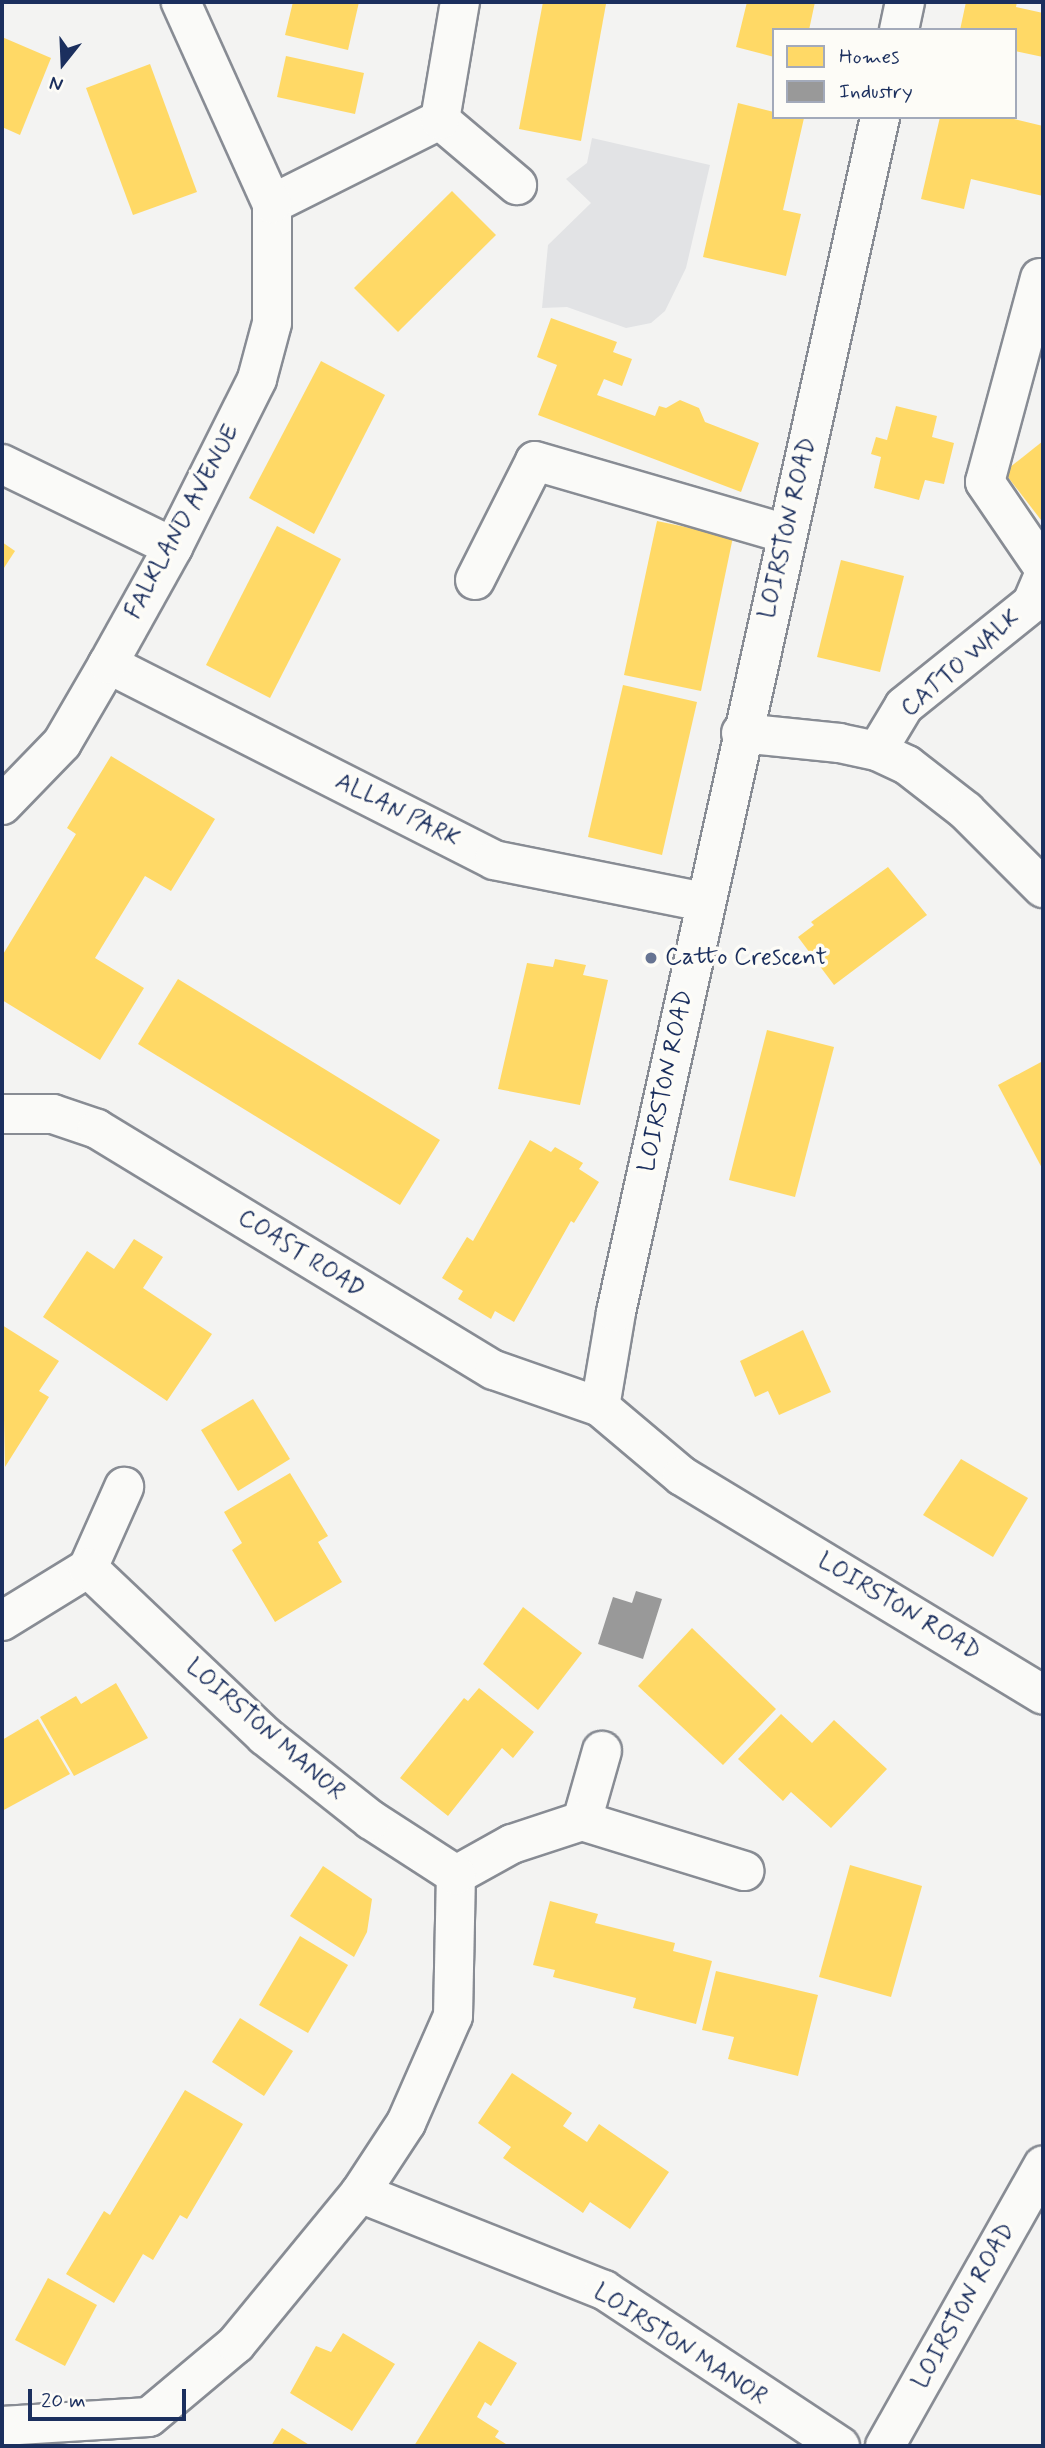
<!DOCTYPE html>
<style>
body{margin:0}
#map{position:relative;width:1045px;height:2448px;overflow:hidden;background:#f3f3f2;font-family:Mynerve,sans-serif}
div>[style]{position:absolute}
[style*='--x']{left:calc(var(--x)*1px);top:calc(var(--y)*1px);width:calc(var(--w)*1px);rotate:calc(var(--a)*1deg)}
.green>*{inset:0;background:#e2e3e5}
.homes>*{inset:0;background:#ffd966}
.industry>*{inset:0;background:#999}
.roads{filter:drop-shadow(2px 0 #888c94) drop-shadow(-2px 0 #888c94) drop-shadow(0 2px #888c94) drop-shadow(0 -2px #888c94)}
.minor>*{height:38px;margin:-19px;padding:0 19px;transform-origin:19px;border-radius:19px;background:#fafaf8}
.dots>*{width:19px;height:19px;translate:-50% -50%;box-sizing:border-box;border:4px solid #fdfcf7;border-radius:50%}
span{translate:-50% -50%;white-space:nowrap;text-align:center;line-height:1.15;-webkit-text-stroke:7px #fdfcf7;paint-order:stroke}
.street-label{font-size:24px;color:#1b2f5e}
.poi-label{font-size:24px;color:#1b2f5e}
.left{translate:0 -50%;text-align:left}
.frame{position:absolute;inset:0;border:4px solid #1b2f5e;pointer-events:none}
.legend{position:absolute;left:772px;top:28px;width:245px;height:91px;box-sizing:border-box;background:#fdfcf7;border:2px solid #a3aaba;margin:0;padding:9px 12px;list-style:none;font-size:21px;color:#1b2f5e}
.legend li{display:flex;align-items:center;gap:14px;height:35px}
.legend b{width:35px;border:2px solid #a3aaba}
.north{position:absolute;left:28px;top:28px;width:70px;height:70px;-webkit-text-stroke:5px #fdfcf7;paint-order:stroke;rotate:198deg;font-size:19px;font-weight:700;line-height:28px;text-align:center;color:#1b2f5e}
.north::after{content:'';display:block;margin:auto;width:24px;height:32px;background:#1b2f5e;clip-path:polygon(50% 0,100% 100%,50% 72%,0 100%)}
.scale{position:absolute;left:28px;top:2389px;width:158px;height:32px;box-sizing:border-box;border:4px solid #1b2f5e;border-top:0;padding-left:9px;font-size:21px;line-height:24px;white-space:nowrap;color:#1b2f5e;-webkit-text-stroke:5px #fdfcf7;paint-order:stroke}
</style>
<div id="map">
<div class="green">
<i style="clip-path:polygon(592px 138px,710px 165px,686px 268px,665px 311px,651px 323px,626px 328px,567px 307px,542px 308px,548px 245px,591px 203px,566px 179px,587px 163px)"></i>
</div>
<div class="homes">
<i style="clip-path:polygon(293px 2px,359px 2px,348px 50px,285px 35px)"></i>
<i style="clip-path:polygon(543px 2px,606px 4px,581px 141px,519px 129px)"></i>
<i style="clip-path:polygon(747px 2px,815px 2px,809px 30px,774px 30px,774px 57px,736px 47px)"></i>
<i style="clip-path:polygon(966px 2px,1017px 2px,1016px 7px,1043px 13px,1043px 57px,1015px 51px,1015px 30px,960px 30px)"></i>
<i style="clip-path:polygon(2px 37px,51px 58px,20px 135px,2px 127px)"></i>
<i style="clip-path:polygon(286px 56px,364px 73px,355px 114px,277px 97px)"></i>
<i style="clip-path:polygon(150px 64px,197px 192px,133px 215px,86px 88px)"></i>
<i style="clip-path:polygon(738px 103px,774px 112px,774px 117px,804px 118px,783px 210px,801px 214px,786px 276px,703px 257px)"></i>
<i style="clip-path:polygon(940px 117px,1006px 117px,1043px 126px,1043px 196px,971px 179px,964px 209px,921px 199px)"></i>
<i style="clip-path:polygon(452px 191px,496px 235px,398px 332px,354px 288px)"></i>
<i style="clip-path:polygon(551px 318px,617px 342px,613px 352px,632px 359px,622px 386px,604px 379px,597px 395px,655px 416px,659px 406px,666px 408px,680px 400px,699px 408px,705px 422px,759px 443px,741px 492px,538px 415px,557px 365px,537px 357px)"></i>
<i style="clip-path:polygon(321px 361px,385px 395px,314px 534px,249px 498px)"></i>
<i style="clip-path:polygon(896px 406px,937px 416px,932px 437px,954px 443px,944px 484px,925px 480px,919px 500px,874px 488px,881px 457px,871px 454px,876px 437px,887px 440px)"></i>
<i style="clip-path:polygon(1043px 441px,1043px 519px,1041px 520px,1004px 472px)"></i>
<i style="clip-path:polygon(657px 521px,733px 537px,701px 691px,624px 675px)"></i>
<i style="clip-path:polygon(277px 526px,341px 559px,270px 698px,206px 665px)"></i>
<i style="clip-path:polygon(2px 542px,15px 551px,2px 571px)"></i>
<i style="clip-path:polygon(841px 560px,904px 576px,880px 672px,817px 657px)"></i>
<i style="clip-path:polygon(623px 685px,697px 702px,662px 855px,588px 837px)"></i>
<i style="clip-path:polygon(111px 756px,215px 819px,171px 891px,145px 876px,95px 958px,144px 988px,100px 1060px,2px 1000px,2px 956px,76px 834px,67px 828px)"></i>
<i style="clip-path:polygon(888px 867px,927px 915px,834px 985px,798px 937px,814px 925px,811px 922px)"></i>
<i style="clip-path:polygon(555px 959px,586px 965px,583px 975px,608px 980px,580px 1105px,498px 1089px,527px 963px,553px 967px)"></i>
<i style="clip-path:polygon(178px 979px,440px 1140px,400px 1205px,138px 1044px)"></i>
<i style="clip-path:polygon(767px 1030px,834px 1047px,795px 1197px,729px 1180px)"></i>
<i style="clip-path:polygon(1043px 1061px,1043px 1170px,998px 1085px)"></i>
<i style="clip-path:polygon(530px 1140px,551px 1152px,555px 1147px,583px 1163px,579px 1169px,599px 1182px,574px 1223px,571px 1221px,514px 1322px,495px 1311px,491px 1319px,458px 1299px,463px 1291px,442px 1278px,467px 1237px,473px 1241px)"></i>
<i style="clip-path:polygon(134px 1239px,163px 1257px,143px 1288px,212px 1334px,167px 1401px,43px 1317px,87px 1251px,114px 1269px)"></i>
<i style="clip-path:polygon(2px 1325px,59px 1361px,39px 1391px,49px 1397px,5px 1467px)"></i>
<i style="clip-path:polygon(803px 1330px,831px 1392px,779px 1415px,768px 1391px,755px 1397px,740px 1361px)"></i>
<i style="clip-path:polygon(253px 1399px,290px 1459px,238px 1491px,201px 1430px)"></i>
<i style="clip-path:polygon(961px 1459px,1028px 1498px,993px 1557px,923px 1515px)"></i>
<i style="clip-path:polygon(290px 1473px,328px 1536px,318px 1542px,342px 1582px,275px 1622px,232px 1550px,242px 1543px,224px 1512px)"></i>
<i style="clip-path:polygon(523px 1607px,582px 1653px,538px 1710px,483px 1664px)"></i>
<i style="clip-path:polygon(692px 1628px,776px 1709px,723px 1765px,638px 1686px)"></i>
<i style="clip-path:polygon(116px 1683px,148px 1738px,74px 1776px,40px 1717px,76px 1696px,81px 1704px)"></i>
<i style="clip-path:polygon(479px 1688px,534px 1732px,513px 1758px,502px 1748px,448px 1816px,400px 1778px,464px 1698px,468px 1701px)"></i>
<i style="clip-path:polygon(781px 1714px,812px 1743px,834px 1720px,887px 1769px,831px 1828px,791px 1792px,783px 1801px,738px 1759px)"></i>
<i style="clip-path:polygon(38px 1719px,70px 1774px,2px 1811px,2px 1740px)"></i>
<i style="clip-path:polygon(850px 1865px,922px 1886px,891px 1997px,819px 1977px)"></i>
<i style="clip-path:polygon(323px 1866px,372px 1899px,367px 1932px,354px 1957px,290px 1916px)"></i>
<i style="clip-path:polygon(550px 1901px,598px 1914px,595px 1923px,675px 1943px,673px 1951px,712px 1961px,696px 2024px,633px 2008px,636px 1998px,553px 1977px,555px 1970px,533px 1965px)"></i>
<i style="clip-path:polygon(300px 1936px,348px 1965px,308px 2033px,259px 2005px)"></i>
<i style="clip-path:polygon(716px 1971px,818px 1995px,798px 2076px,728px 2059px,734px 2037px,702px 2030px)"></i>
<i style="clip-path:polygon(240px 2018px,293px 2051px,264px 2096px,212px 2062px)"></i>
<i style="clip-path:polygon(512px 2073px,572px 2113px,563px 2126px,587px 2142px,599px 2124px,669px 2172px,630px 2229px,590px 2202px,583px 2213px,503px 2158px,511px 2147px,478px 2123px)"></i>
<i style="clip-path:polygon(185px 2090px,243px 2124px,187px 2219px,180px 2215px,153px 2260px,143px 2254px,114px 2303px,66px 2274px,104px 2211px,110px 2215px)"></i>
<i style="clip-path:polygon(48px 2278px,97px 2305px,65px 2366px,15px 2340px)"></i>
<i style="clip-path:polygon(343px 2333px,395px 2364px,352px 2431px,290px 2393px,316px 2346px,331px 2352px)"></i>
<i style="clip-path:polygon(479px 2341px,517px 2363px,491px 2406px,485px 2402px,477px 2417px,499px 2431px,495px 2437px,509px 2446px,414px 2446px)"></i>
<i style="clip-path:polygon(282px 2428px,311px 2446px,271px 2446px)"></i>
</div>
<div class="industry">
<i style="clip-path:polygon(636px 1591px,662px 1599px,643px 1659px,598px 1644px,613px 1597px,632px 1603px)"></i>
</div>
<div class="roads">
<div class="minor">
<i style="--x:899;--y:30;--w:29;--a:-78"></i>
<i style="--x:440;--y:120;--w:101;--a:40.2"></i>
<i style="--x:272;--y:204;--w:188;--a:-26.6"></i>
<i style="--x:440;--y:120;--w:120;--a:-80.4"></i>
<i style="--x:1040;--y:278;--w:211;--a:105.1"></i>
<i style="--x:985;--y:482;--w:103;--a:55.7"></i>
<i style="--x:2;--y:464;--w:190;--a:25.9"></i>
<i style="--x:475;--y:580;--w:133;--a:-63.2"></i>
<i style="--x:535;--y:461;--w:262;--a:16.2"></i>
<i style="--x:108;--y:664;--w:433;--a:26.9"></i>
<i style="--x:494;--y:860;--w:215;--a:11.3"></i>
<i style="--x:741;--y:733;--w:99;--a:5.8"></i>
<i style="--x:839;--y:743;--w:39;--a:12"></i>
<i style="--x:877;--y:751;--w:33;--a:25"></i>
<i style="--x:907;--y:765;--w:75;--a:37.9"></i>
<i style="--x:966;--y:811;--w:109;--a:45"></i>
<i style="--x:877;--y:751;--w:52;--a:-59"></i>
<i style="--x:904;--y:706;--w:164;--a:-38.8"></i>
<i style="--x:1032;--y:603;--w:28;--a:-67"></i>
<i style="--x:2;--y:805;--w:86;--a:-45.9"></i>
<i style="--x:62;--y:743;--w:91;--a:-59.8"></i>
<i style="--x:108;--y:664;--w:134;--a:-60.9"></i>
<i style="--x:173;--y:547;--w:188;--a:-63.4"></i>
<i style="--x:257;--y:379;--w:58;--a:-75"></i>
<i style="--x:272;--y:323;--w:119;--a:-90"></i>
<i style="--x:272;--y:204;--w:222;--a:-114.3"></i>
<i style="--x:2;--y:1114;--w:51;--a:0"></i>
<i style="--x:53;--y:1114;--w:46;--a:18.8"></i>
<i style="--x:97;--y:1129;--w:464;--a:31.3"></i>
<i style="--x:494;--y:1370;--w:112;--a:19.2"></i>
<i style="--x:600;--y:1407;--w:107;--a:40.1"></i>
<i style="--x:682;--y:1476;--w:422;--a:31.2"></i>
<i style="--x:600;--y:1407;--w:96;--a:-80.4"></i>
<i style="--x:616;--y:1312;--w:1224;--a:-77.54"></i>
<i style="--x:2;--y:1621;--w:101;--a:-31.6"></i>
<i style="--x:88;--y:1568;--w:89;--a:-66"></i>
<i style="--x:582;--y:1821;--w:73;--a:-74.1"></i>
<i style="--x:456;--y:1875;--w:64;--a:-29"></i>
<i style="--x:512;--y:1844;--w:74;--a:-18.2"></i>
<i style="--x:582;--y:1821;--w:170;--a:17.1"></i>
<i style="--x:360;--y:2193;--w:263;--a:21.7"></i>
<i style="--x:604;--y:2290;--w:283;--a:33.5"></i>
<i style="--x:2;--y:2426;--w:147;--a:-3.5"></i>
<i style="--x:149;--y:2417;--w:114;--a:-40"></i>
<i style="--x:236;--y:2344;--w:195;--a:-50.6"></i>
<i style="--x:360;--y:2193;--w:84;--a:-56.7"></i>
<i style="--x:406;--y:2123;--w:117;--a:-66.3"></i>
<i style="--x:453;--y:2016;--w:141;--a:-88.8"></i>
<i style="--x:456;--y:1875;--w:101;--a:-147.1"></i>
<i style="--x:371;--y:1820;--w:135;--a:-141.6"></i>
<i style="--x:265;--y:1736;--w:244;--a:-136.5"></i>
<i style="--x:885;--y:2446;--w:322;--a:-60.6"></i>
</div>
</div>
<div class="dots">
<i style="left:651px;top:958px;background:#677492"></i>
</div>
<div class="street-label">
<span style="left:183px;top:522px;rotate:-62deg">FALKLAND AVENUE</span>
<span style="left:788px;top:528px;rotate:-77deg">LOIRSTON ROAD</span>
<span style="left:961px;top:664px;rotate:-41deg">CATTO WALK</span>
<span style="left:397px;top:811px;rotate:27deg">ALLAN PARK</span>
<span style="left:666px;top:1081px;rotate:-78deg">LOIRSTON ROAD</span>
<span style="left:301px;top:1254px;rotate:32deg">COAST ROAD</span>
<span style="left:899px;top:1607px;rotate:31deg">LOIRSTON ROAD</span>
<span style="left:265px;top:1730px;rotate:41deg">LOIRSTON MANOR</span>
<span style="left:964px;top:2306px;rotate:-61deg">LOIRSTON ROAD</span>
<span style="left:680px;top:2345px;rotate:33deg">LOIRSTON MANOR</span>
</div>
<div class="poi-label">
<span class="left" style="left:665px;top:958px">Catto Crescent</span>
</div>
<div class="frame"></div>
<ul class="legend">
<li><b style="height:19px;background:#ffd966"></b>Homes</li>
<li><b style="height:19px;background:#999"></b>Industry</li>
</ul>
<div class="north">N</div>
<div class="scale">20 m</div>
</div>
